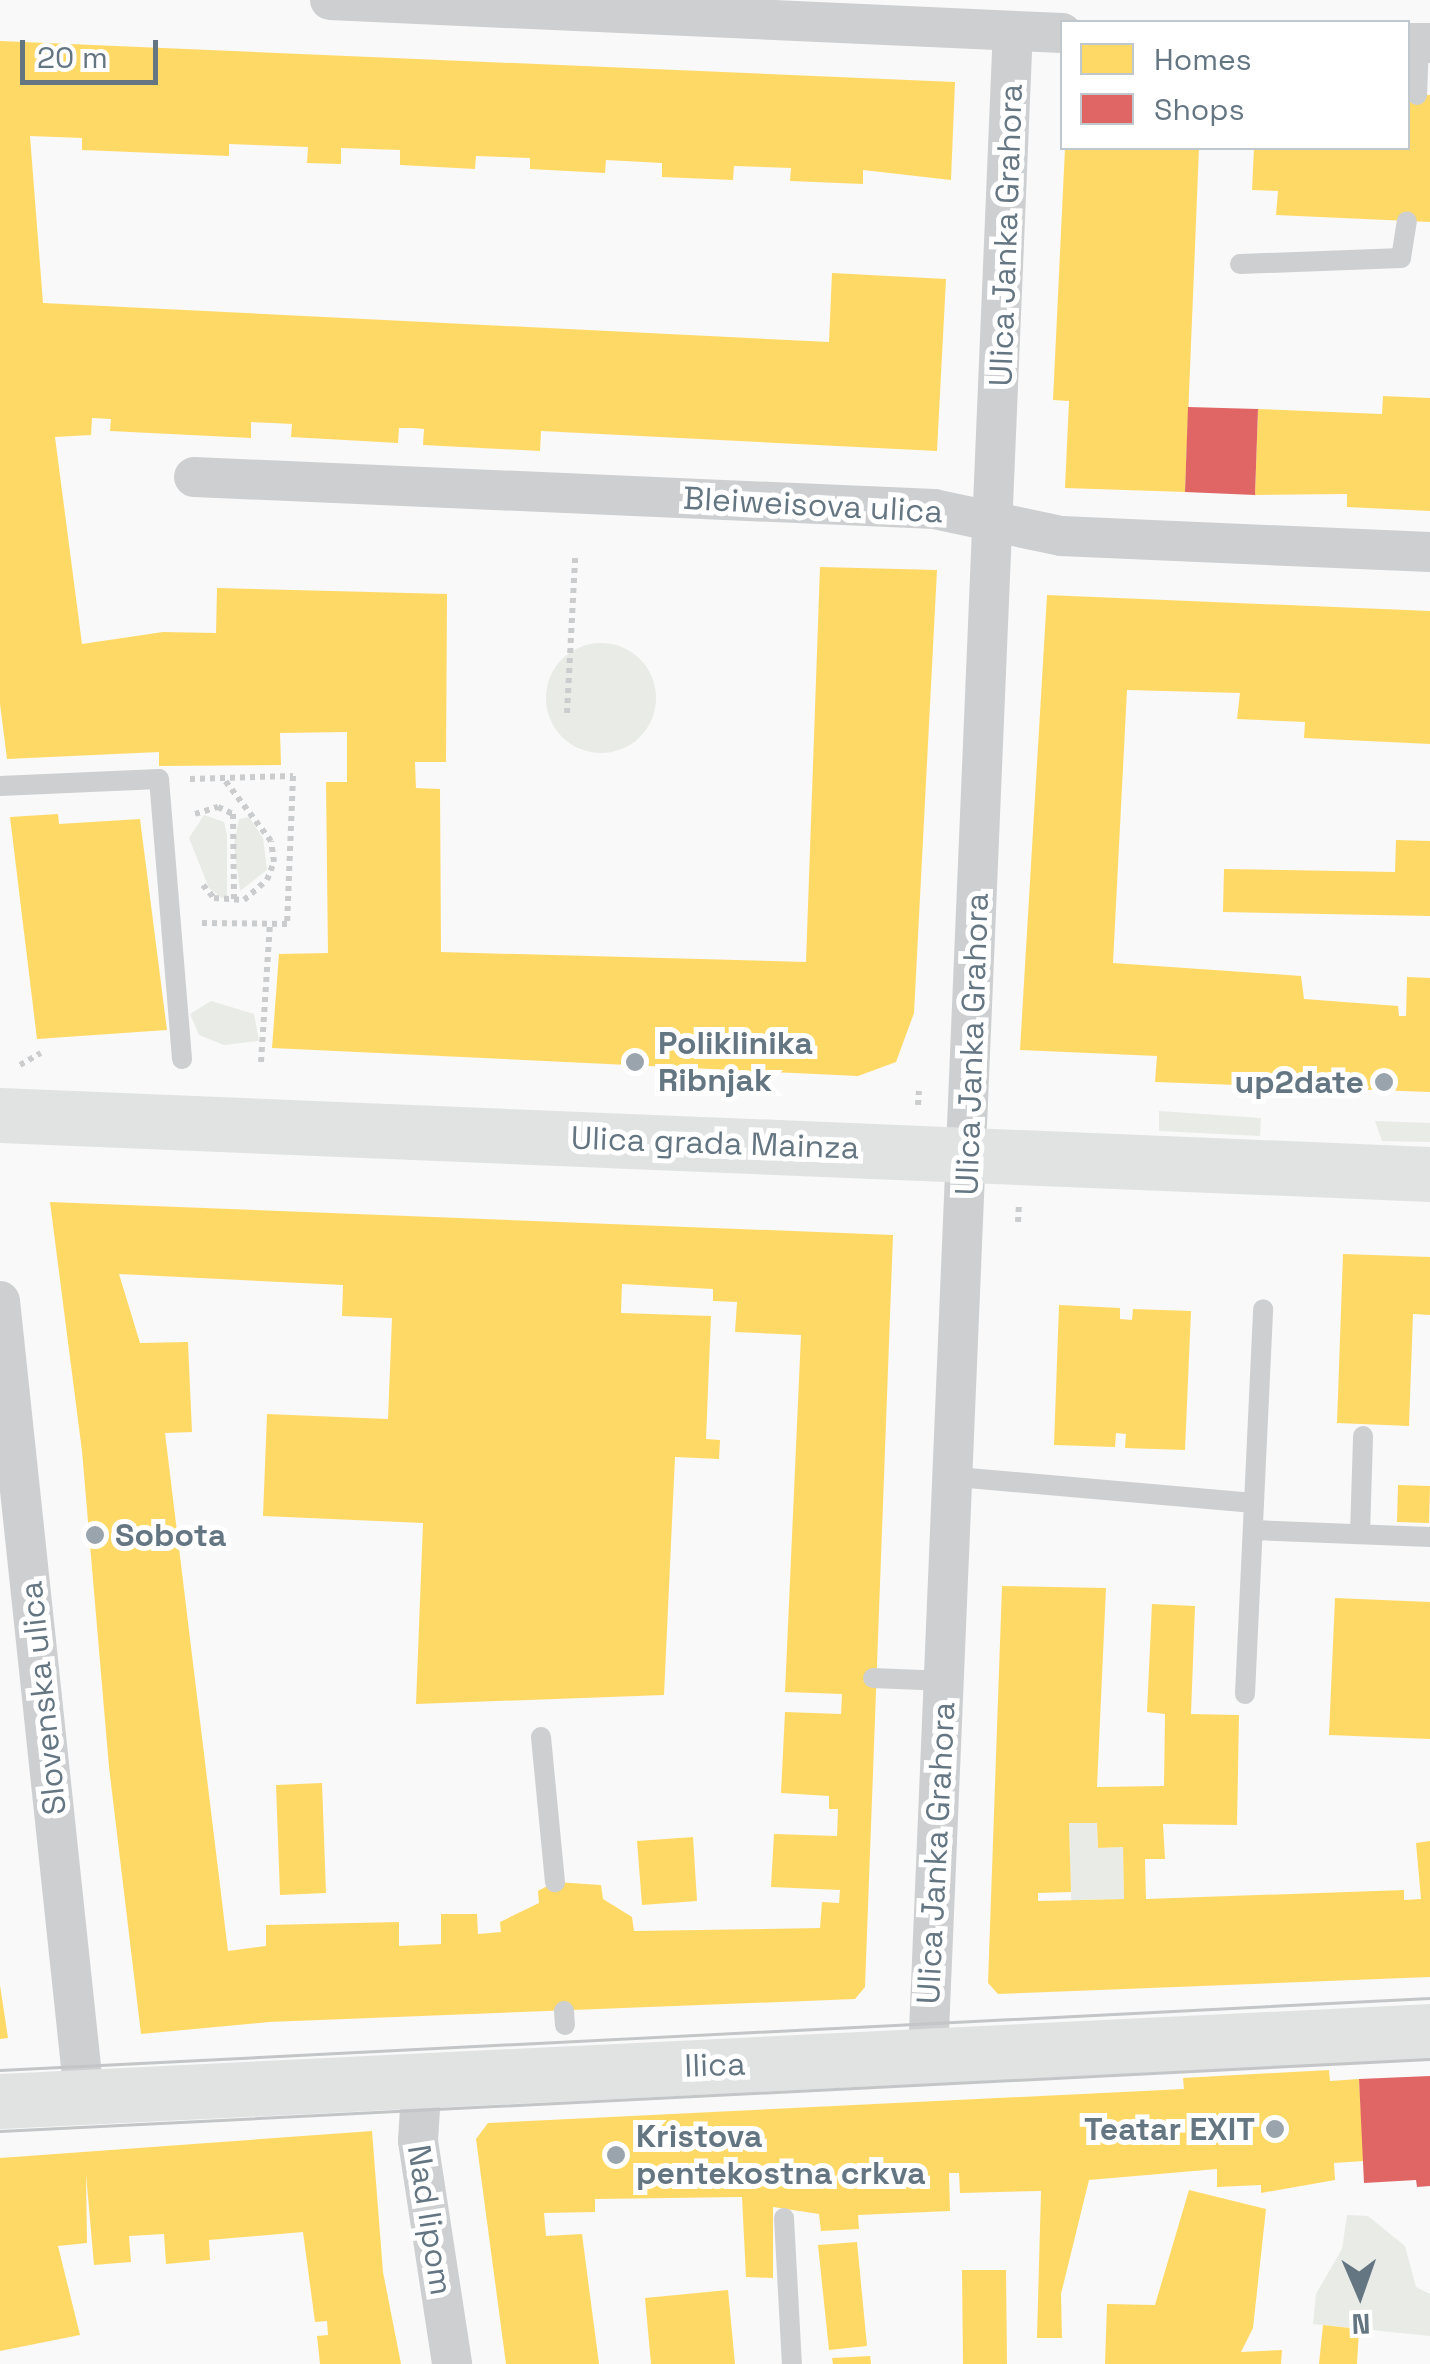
<!DOCTYPE html>
<style>
body{margin:0}
#map{position:relative;width:1430px;height:2364px;overflow:hidden;background:#f9f9f9;font-family:"Space Grotesk",sans-serif}
div>[style]{position:absolute}
[style*='--x']{left:calc(var(--x)*1px);top:calc(var(--y)*1px);width:calc(var(--w)*1px);rotate:calc(var(--a)*1deg)}
.green>*{inset:0;background:#e8ebe6}
.round{border-radius:50%}
.homes>*{inset:0;background:#ffd966}
.shops>*{inset:0;background:#e06666}
.path>*{height:6px;margin-top:-3px;transform-origin:0;background:repeating-linear-gradient(90deg,#cbcccd 0 5px,transparent 0 10px)}
.lane>*{height:20px;margin:-10px;padding:0 10px;transform-origin:10px;border-radius:10px;background:#cecfd0}
.street>*{height:40px;margin:-20px;padding:0 20px;transform-origin:20px;border-radius:20px;background:#cecfd0}
.secondary>*{height:55px;margin:-27.5px;padding:0 27.5px;transform-origin:27.5px;border-radius:27.5px;background:#e1e2e2}
.tram>*{height:2.5px;margin:-1.25px;padding:0 1.25px;transform-origin:1.25px;border-radius:1.25px;background:#c3c5c6}
.dots>*{width:28px;height:28px;translate:-50% -50%;box-sizing:border-box;border:5px solid #fff;border-radius:50%}
span{translate:-50% -50%;white-space:nowrap;text-align:center;line-height:1.15;-webkit-text-stroke:10px #fff;paint-order:stroke}
.street-label{font-size:32px;color:#657683}
.poi-label{font-size:32px;color:#657683;font-weight:700}
.left{translate:0 -50%;text-align:left}
.right{translate:-100% -50%;text-align:right}
.legend{position:absolute;left:1060px;top:20px;width:350px;height:130px;box-sizing:border-box;background:#fff;border:2px solid #c1c8cd;margin:0;padding:12px 18px;list-style:none;font-size:30px;color:#657683}
.legend li{display:flex;align-items:center;gap:20px;height:50px}
.legend b{width:50px;border:2px solid #c1c8cd}
.north{position:absolute;left:1310px;top:2244px;width:100px;height:100px;-webkit-text-stroke:8px #fff;paint-order:stroke;rotate:178deg;font-size:28px;font-weight:700;line-height:40px;text-align:center;color:#657683}
.north::after{content:'';display:block;margin:auto;width:35px;height:45px;background:#657683;clip-path:polygon(50% 0,100% 100%,50% 72%,0 100%)}
.scale{position:absolute;left:20px;top:40px;width:138px;height:45px;box-sizing:border-box;border:5px solid #657683;border-top:0;padding-left:12px;font-size:30px;line-height:35px;white-space:nowrap;color:#657683;-webkit-text-stroke:8px #fff;paint-order:stroke}
</style>
<div id="map">
<div class="green">
<i class="round" style="left:546px;top:643px;width:110px;height:110px"></i>
<i style="clip-path:polygon(204px 815px,224px 822px,227px 835px,227px 896px,222px 898px,209px 888px,189px 838px)"></i>
<i style="clip-path:polygon(249px 817px,263px 838px,267px 870px,240px 891px,234px 845px,239px 819px)"></i>
<i style="clip-path:polygon(211px 1001px,254px 1014px,259px 1041px,224px 1045px,199px 1035px,190px 1014px)"></i>
<i style="clip-path:polygon(1159px 1111px,1261px 1118px,1260px 1136px,1159px 1131px)"></i>
<i style="clip-path:polygon(1375px 1121px,1430px 1123px,1430px 1142px,1382px 1141px)"></i>
<i style="clip-path:polygon(1069px 1823px,1097px 1823px,1098px 1848px,1123px 1847px,1124px 1899px,1071px 1900px)"></i>
<i style="clip-path:polygon(1347px 2215px,1368px 2216px,1405px 2246px,1416px 2287px,1430px 2294px,1430px 2336px,1313px 2324px,1316px 2294px,1342px 2249px)"></i>
</div>
<div class="homes">
<i style="clip-path:polygon(0 41px,955px 82px,951px 180px,863px 170px,863px 184px,790px 181px,791px 168px,734px 166px,733px 180px,662px 177px,662px 163px,606px 160px,605px 173px,530px 169px,530px 158px,476px 156px,475px 169px,400px 165px,400px 150px,341px 148px,341px 164px,307px 163px,308px 147px,229px 144px,229px 156px,82px 150px,82px 138px,30px 136px,43px 303px,829px 342px,832px 273px,946px 279px,937px 451px,541px 431px,540px 451px,423px 445px,424px 429px,413px 428px,399px 428px,398px 443px,291px 437px,292px 424px,273px 423px,251px 422px,251px 438px,110px 431px,111px 419px,92px 418px,91px 435px,55px 437px,82px 644px,163px 632px,216px 633px,217px 588px,447px 594px,446px 762px,415px 762px,416px 788px,440px 789px,441px 952px,806px 962px,820px 567px,937px 570px,914px 1013px,896px 1062px,858px 1076px,272px 1048px,279px 954px,328px 953px,326px 782px,347px 782px,347px 732px,280px 733px,281px 765px,159px 766px,159px 752px,7px 759px,0 704px)"></i>
<i style="clip-path:polygon(1408px 94px,1430px 95px,1430px 222px,1276px 215px,1278px 191px,1252px 190px,1254px 148px,1408px 148px)"></i>
<i style="clip-path:polygon(1065px 148px,1199px 148px,1185px 492px,1065px 488px,1069px 401px,1053px 400px)"></i>
<i style="clip-path:polygon(1383px 396px,1430px 398px,1430px 511px,1347px 507px,1347px 494px,1255px 495px,1258px 409px,1382px 414px)"></i>
<i style="clip-path:polygon(1047px 595px,1430px 611px,1430px 744px,1304px 738px,1305px 722px,1237px 719px,1240px 693px,1127px 690px,1113px 963px,1301px 976px,1304px 999px,1398px 1006px,1399px 1016px,1406px 1016px,1407px 977px,1430px 978px,1430px 1092px,1155px 1082px,1157px 1056px,1020px 1050px)"></i>
<i style="clip-path:polygon(58px 814px,59px 824px,140px 819px,167px 1030px,37px 1039px,10px 817px)"></i>
<i style="clip-path:polygon(1396px 840px,1430px 841px,1430px 916px,1223px 912px,1224px 869px,1395px 872px)"></i>
<i style="clip-path:polygon(evenodd,50px 1202px,893px 1235px,865px 1987px,855px 1999px,269px 2022px,141px 2034px,109px 1767px,82px 1451px,50px 1202px,119px 1274px,343px 1285px,342px 1316px,392px 1318px,388px 1419px,267px 1414px,263px 1516px,423px 1523px,416px 1704px,664px 1695px,675px 1457px,719px 1459px,720px 1440px,706px 1439px,711px 1316px,621px 1313px,622px 1284px,713px 1289px,713px 1301px,737px 1302px,735px 1332px,801px 1335px,785px 1692px,842px 1694px,841px 1714px,785px 1712px,781px 1793px,829px 1796px,829px 1809px,838px 1809px,837px 1836px,774px 1834px,771px 1887px,840px 1890px,839px 1903px,822px 1902px,820px 1928px,634px 1931px,632px 1917px,603px 1899px,601px 1885px,555px 1882px,538px 1891px,539px 1903px,500px 1922px,501px 1932px,478px 1934px,477px 1914px,441px 1914px,441px 1944px,399px 1946px,399px 1922px,266px 1925px,266px 1946px,228px 1951px,165px 1433px,192px 1432px,188px 1342px,140px 1343px,119px 1274px)"></i>
<i style="clip-path:polygon(1343px 1254px,1430px 1257px,1430px 1315px,1413px 1314px,1409px 1426px,1337px 1423px)"></i>
<i style="clip-path:polygon(1059px 1305px,1120px 1308px,1120px 1319px,1132px 1320px,1133px 1309px,1191px 1311px,1185px 1450px,1125px 1448px,1126px 1434px,1116px 1433px,1115px 1447px,1054px 1445px)"></i>
<i style="clip-path:polygon(1398px 1485px,1430px 1486px,1429px 1523px,1397px 1522px)"></i>
<i style="clip-path:polygon(evenodd,1002px 1586px,1106px 1588px,1097px 1787px,1164px 1786px,1165px 1714px,1147px 1712px,1152px 1604px,1195px 1606px,1191px 1714px,1239px 1715px,1237px 1825px,1163px 1824px,1165px 1859px,1145px 1859px,1146px 1899px,1404px 1890px,1404px 1900px,1421px 1899px,1416px 1843px,1430px 1841px,1430px 1977px,998px 1994px,988px 1983px,1002px 1586px,1069px 1823px,1097px 1823px,1098px 1848px,1123px 1847px,1124px 1899px,1038px 1901px,1038px 1893px,1071px 1892px,1069px 1823px)"></i>
<i style="clip-path:polygon(1335px 1598px,1430px 1602px,1430px 1739px,1329px 1735px)"></i>
<i style="clip-path:polygon(322px 1783px,326px 1893px,280px 1895px,276px 1785px)"></i>
<i style="clip-path:polygon(693px 1837px,697px 1901px,642px 1905px,637px 1841px)"></i>
<i style="clip-path:polygon(0 1985px,8px 2038px,0 2039px)"></i>
<i style="clip-path:polygon(1329px 2070px,1330px 2081px,1359px 2079px,1364px 2161px,1334px 2163px,1335px 2180px,1261px 2193px,1261px 2185px,1217px 2187px,1217px 2169px,1089px 2180px,1061px 2294px,1062px 2338px,1037px 2338px,1041px 2191px,960px 2193px,959px 2173px,949px 2173px,950px 2211px,858px 2215px,859px 2229px,821px 2231px,819px 2214px,773px 2207px,773px 2278px,746px 2277px,742px 2197px,595px 2199px,595px 2212px,544px 2213px,546px 2236px,582px 2234px,599px 2364px,506px 2364px,476px 2139px,488px 2123px,1184px 2089px,1183px 2078px)"></i>
<i style="clip-path:polygon(372px 2131px,383px 2272px,401px 2364px,320px 2364px,317px 2336px,328px 2335px,327px 2321px,315px 2322px,303px 2232px,209px 2240px,210px 2260px,166px 2264px,164px 2234px,129px 2236px,131px 2262px,94px 2265px,86px 2174px,87px 2243px,58px 2246px,80px 2335px,0 2351px,0 2158px)"></i>
<i style="clip-path:polygon(1189px 2190px,1266px 2209px,1253px 2328px,1241px 2352px,1282px 2350px,1281px 2364px,1105px 2364px,1107px 2304px,1155px 2305px)"></i>
<i style="clip-path:polygon(857px 2242px,867px 2346px,829px 2350px,818px 2245px)"></i>
<i style="clip-path:polygon(962px 2270px,1006px 2270px,1007px 2364px,963px 2364px)"></i>
<i style="clip-path:polygon(728px 2290px,735px 2364px,651px 2364px,645px 2298px)"></i>
<i style="clip-path:polygon(1323px 2325px,1359px 2329px,1357px 2364px,1319px 2364px)"></i>
<i style="clip-path:polygon(870px 2356px,871px 2364px,833px 2364px,832px 2358px)"></i>
</div>
<div class="shops">
<i style="clip-path:polygon(1188px 407px,1258px 409px,1255px 495px,1185px 492px)"></i>
<i style="clip-path:polygon(1430px 2076px,1430px 2186px,1417px 2187px,1416px 2180px,1364px 2183px,1359px 2079px)"></i>
</div>
<div class="path">
<i style="--x:567;--y:713;--w:155;--a:-87"></i>
<i style="--x:190;--y:779;--w:103;--a:-1.7"></i>
<i style="--x:293;--y:776;--w:148;--a:92.3"></i>
<i style="--x:287;--y:924;--w:87;--a:-179.3"></i>
<i style="--x:195;--y:814;--w:24;--a:-17"></i>
<i style="--x:218;--y:807;--w:17;--a:25"></i>
<i style="--x:233;--y:814;--w:87;--a:89.3"></i>
<i style="--x:203;--y:885;--w:17;--a:50"></i>
<i style="--x:214;--y:898;--w:30;--a:4"></i>
<i style="--x:244;--y:900;--w:30;--a:-41"></i>
<i style="--x:267;--y:880;--w:19;--a:-69"></i>
<i style="--x:274;--y:862;--w:21;--a:-98"></i>
<i style="--x:271;--y:841;--w:79;--a:-127.3"></i>
<i style="--x:261;--y:1062;--w:138;--a:-86.3"></i>
<i style="--x:20;--y:1065;--w:24;--a:-30"></i>
<i style="--x:918;--y:1105;--w:14;--a:-86"></i>
<i style="--x:1018;--y:1222;--w:17;--a:-87"></i>
</div>
<div class="lane">
<i style="--x:1417;--y:95;--w:52;--a:-87.8"></i>
<i style="--x:1240;--y:264;--w:161;--a:-2.1"></i>
<i style="--x:1401;--y:258;--w:37;--a:-81"></i>
<i style="--x:0;--y:786;--w:159;--a:-2.5"></i>
<i style="--x:159;--y:779;--w:281;--a:85.3"></i>
<i style="--x:957;--y:1477;--w:298;--a:5"></i>
<i style="--x:1254;--y:1503;--w:194;--a:-87.3"></i>
<i style="--x:1253;--y:1530;--w:177;--a:2.3"></i>
<i style="--x:1360;--y:1534;--w:98;--a:-88.2"></i>
<i style="--x:873;--y:1678;--w:72;--a:2.4"></i>
<i style="--x:1245;--y:1694;--w:191;--a:-87.3"></i>
<i style="--x:541;--y:1737;--w:146;--a:84.5"></i>
<i style="--x:564;--y:2011;--w:14;--a:86"></i>
<i style="--x:784;--y:2218;--w:146;--a:86.9"></i>
</div>
<div class="street">
<i style="--x:330;--y:0;--w:733;--a:2.58"></i>
<i style="--x:1408;--y:43;--w:22;--a:0"></i>
<i style="--x:194;--y:477;--w:741;--a:2.48"></i>
<i style="--x:934;--y:509;--w:130;--a:12"></i>
<i style="--x:1061;--y:536;--w:369;--a:2.5"></i>
<i style="--x:0;--y:1301;--w:798;--a:83.96"></i>
<i style="--x:928;--y:2056;--w:2026;--a:-87.6"></i>
<i style="--x:422;--y:2077;--w:64;--a:93.6"></i>
<i style="--x:418;--y:2141;--w:226;--a:81.3"></i>
</div>
<div class="secondary">
<i style="--x:0;--y:1115;--w:1431;--a:2.36"></i>
<i style="--x:0;--y:2101;--w:1432;--a:-2.8"></i>
</div>
<div class="tram">
<i style="--x:0;--y:2070;--w:1432;--a:-2.88"></i>
<i style="--x:0;--y:2131;--w:1432;--a:-2.88"></i>
</div>
<div class="dots">
<i style="left:635px;top:1062px;background:#99a4ac"></i>
<i style="left:1384px;top:1082px;background:#99a4ac"></i>
<i style="left:95px;top:1535px;background:#99a4ac"></i>
<i style="left:1275px;top:2129px;background:#99a4ac"></i>
<i style="left:616px;top:2155px;background:#99a4ac"></i>
</div>
<div class="street-label">
<span style="left:1006px;top:235px;rotate:-88deg">Ulica Janka Grahora</span>
<span style="left:813px;top:505px;rotate:3deg">Bleiweisova ulica</span>
<span style="left:972px;top:1044px;rotate:-88deg">Ulica Janka Grahora</span>
<span style="left:715px;top:1143px;rotate:2deg">Ulica grada Mainza</span>
<span style="left:43px;top:1698px;rotate:-96deg">Slovenska ulica</span>
<span style="left:936px;top:1853px;rotate:-87deg">Ulica Janka Grahora</span>
<span style="left:715px;top:2065px;rotate:-2deg">Ilica</span>
<span style="left:430px;top:2220px;rotate:81deg">Nad lipom</span>
</div>
<div class="poi-label">
<span class="left" style="left:658px;top:1062px">Poliklinika<br>Ribnjak</span>
<span class="right" style="left:1364px;top:1082px">up2date</span>
<span class="left" style="left:115px;top:1535px">Sobota</span>
<span class="right" style="left:1255px;top:2129px">Teatar EXIT</span>
<span class="left" style="left:636px;top:2155px">Kristova<br>pentekostna crkva</span>
</div>
<ul class="legend">
<li><b style="height:28px;background:#ffd966"></b>Homes</li>
<li><b style="height:28px;background:#e06666"></b>Shops</li>
</ul>
<div class="north">N</div>
<div class="scale">20 m</div>
</div>
